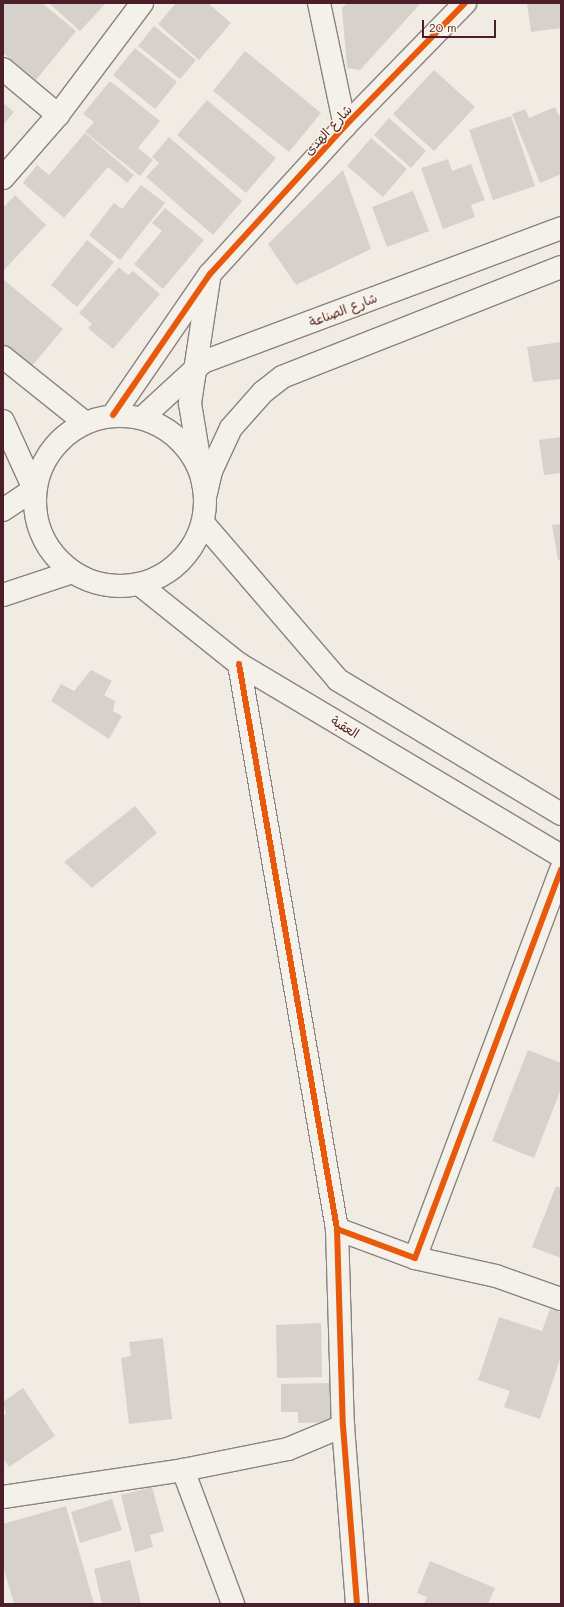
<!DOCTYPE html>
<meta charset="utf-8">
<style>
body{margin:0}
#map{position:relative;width:564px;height:1607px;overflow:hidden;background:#f0ebe3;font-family:Mali,"Playpen Sans Arabic",sans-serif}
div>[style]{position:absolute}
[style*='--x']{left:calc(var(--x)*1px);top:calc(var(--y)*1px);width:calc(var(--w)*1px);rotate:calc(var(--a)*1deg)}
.building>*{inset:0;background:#d7d1cc}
.roads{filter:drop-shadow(1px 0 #8d8281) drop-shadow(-1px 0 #8d8281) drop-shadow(0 1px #8d8281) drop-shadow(0 -1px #8d8281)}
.minor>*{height:22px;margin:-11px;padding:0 11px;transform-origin:11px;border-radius:11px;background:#f4f1eb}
.major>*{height:22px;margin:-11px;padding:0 11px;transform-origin:11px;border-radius:11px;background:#f4f1eb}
.major>.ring{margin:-11px;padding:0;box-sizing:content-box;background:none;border:22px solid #f4f1eb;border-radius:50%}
.cycleway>*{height:6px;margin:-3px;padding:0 3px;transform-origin:3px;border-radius:3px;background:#e8590c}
span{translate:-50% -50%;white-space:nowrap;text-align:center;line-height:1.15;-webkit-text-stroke:3px #fcf5e5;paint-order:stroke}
.street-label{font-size:13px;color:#4a1f2b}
.frame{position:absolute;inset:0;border:4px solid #4a1f2b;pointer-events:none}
.scale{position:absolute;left:422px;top:20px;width:74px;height:18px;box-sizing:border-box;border:2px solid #4a1f2b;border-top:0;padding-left:5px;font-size:12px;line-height:14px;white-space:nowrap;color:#4a1f2b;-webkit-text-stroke:3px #fcf5e5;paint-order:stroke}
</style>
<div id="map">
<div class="building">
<i style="clip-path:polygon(3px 3px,42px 3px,76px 31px,36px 80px,3px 53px)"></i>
<i style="clip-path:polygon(49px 3px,106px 3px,80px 31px)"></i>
<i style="clip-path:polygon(176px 3px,208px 3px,231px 23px,199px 60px,158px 24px)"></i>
<i style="clip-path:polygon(347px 3px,421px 3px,360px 70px,347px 68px,342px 8px)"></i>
<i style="clip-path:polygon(527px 3px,561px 3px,561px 28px,531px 32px)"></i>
<i style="clip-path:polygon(154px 26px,196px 60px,180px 79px,138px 46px)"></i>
<i style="clip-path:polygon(135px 48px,177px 82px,155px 109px,113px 75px)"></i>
<i style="clip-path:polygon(245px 51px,321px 113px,289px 152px,213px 91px)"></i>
<i style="clip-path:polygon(434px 70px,475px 107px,434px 151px,393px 114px)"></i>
<i style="clip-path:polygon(110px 81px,160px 121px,138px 148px,153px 160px,140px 176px,85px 132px,94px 122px,83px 114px)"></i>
<i style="clip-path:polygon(207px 100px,276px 158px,246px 193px,177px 135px)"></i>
<i style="clip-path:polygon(3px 103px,14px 112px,3px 125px)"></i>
<i style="clip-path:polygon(555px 107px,559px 116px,561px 115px,561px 174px,540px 183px,512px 114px,525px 109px,529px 118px)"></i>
<i style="clip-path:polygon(511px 116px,535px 186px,493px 200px,469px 130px)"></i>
<i style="clip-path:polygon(389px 118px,426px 151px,411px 168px,374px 135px)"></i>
<i style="clip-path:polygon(85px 133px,134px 175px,127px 183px,108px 167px,64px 218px,23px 183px,37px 165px,49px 175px)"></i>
<i style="clip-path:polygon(169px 137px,242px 201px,213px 235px,146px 177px,159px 163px,152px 157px)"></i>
<i style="clip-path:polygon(371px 138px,407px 169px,383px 197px,347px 166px)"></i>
<i style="clip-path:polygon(448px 159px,452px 171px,471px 164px,485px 200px,471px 205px,475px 217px,443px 229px,421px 168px)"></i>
<i style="clip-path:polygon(343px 170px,371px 249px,296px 285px,268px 244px)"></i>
<i style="clip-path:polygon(141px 185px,165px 203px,120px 260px,89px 235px,114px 203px,122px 209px)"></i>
<i style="clip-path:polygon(413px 191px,429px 231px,387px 247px,372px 207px)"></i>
<i style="clip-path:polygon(15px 195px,46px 225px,3px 271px,3px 208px)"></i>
<i style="clip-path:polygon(165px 208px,204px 240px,163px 289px,134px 264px,162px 231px,152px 223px)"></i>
<i style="clip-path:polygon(87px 240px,114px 262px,77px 307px,51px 285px)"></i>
<i style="clip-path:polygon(119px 267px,128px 275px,133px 271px,160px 294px,113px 349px,88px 328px,92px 324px,79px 313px)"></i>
<i style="clip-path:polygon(3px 279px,63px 329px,31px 367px,3px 344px)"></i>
<i style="clip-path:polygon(561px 342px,561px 379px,533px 382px,527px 347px)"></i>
<i style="clip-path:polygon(561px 437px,561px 473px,544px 475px,539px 440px)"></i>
<i style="clip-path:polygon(561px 524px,561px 560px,558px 560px,552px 525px)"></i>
<i style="clip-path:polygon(91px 670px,112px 681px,104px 695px,115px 701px,113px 711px,122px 716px,109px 739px,51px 701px,61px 684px,74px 691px)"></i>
<i style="clip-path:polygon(135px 806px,157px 833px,92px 888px,64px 862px)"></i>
<i style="clip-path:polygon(528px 1050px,561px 1063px,561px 1089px,534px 1158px,492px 1141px)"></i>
<i style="clip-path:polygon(556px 1186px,561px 1188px,561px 1258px,532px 1247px)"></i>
<i style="clip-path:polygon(550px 1309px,561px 1312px,561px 1356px,540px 1419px,504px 1407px,510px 1391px,478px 1380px,499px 1317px,542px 1331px)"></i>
<i style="clip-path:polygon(321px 1323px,322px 1377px,277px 1378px,276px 1325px)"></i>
<i style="clip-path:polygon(163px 1338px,172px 1419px,129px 1424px,121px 1358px,131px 1356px,129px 1342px)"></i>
<i style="clip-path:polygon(332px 1383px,333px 1422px,298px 1423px,298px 1412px,281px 1412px,281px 1384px)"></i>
<i style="clip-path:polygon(23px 1388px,55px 1436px,9px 1467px,3px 1459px,3px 1416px,6px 1414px,3px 1402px)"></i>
<i style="clip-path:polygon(152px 1487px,164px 1531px,150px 1535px,153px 1547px,135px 1552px,121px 1495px)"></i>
<i style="clip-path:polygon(112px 1499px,122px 1530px,80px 1543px,71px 1512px)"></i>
<i style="clip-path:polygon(66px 1506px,94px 1604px,14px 1604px,3px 1566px,3px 1524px)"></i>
<i style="clip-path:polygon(130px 1560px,141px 1604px,102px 1604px,94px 1569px)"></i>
<i style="clip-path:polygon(430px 1561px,495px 1588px,488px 1604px,424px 1604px,427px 1597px,417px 1593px)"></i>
</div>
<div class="roads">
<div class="minor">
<i style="--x:319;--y:3;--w:126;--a:78.1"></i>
<i style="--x:3;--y:69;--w:72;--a:39.9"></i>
<i style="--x:3;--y:178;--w:84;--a:-48.9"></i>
<i style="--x:58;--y:115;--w:140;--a:-53.1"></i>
<i style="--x:3;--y:357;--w:104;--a:38.7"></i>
<i style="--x:113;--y:415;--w:171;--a:-55.5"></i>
<i style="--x:210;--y:274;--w:200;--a:-47.6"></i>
<i style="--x:345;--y:126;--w:172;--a:-45.7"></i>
<i style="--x:3;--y:421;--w:75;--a:65.5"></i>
<i style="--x:205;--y:494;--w:92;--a:-99.4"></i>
<i style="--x:190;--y:403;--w:125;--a:-81.3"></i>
<i style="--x:239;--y:664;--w:573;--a:80.16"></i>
<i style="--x:337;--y:1229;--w:197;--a:88.3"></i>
<i style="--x:343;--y:1426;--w:179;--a:85.5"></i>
<i style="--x:337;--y:1229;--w:83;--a:20.4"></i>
<i style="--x:415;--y:1258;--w:415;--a:-69.4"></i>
<i style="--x:415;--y:1258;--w:83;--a:12.5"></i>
<i style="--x:496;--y:1276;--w:69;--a:19.5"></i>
<i style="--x:183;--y:1470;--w:143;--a:69.5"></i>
<i style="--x:3;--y:1497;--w:182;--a:-8.5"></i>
<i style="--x:183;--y:1470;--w:107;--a:-11.3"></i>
<i style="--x:288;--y:1449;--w:60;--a:-22.7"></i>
</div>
<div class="major">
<i class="ring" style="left:35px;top:416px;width:148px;height:148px"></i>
<i style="--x:142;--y:418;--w:83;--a:-42.6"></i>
<i style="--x:203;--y:362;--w:382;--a:-20.5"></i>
<i style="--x:206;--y:493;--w:23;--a:-77"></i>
<i style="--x:211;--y:471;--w:47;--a:-65.1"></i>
<i style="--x:231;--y:428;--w:48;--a:-48.4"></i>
<i style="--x:263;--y:392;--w:24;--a:-38"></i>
<i style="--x:282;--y:377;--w:300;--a:-21.5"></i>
<i style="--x:3;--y:510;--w:37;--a:-34"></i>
<i style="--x:203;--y:523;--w:207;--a:49.3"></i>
<i style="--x:338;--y:680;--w:260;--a:31"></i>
<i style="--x:139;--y:584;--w:128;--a:38.7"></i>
<i style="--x:239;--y:664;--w:375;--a:30.8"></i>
<i style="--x:3;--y:595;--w:73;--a:-18.4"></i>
</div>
</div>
<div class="cycleway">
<i style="--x:113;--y:415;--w:171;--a:-55.5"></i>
<i style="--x:210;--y:274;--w:200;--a:-47.6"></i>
<i style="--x:345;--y:126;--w:172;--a:-45.7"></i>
<i style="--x:239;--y:664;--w:573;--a:80.16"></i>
<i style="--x:337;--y:1229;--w:197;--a:88.3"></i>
<i style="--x:343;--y:1426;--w:179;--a:85.5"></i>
<i style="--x:337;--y:1229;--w:83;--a:20.4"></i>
<i style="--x:415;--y:1258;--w:415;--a:-69.4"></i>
</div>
<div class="street-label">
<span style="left:328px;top:130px;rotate:-47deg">شارع الهدى</span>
<span style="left:343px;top:310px;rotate:-21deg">شارع الصناعة</span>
<span style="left:345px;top:727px;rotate:31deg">العقبة</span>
</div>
<div class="frame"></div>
<div class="scale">20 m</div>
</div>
